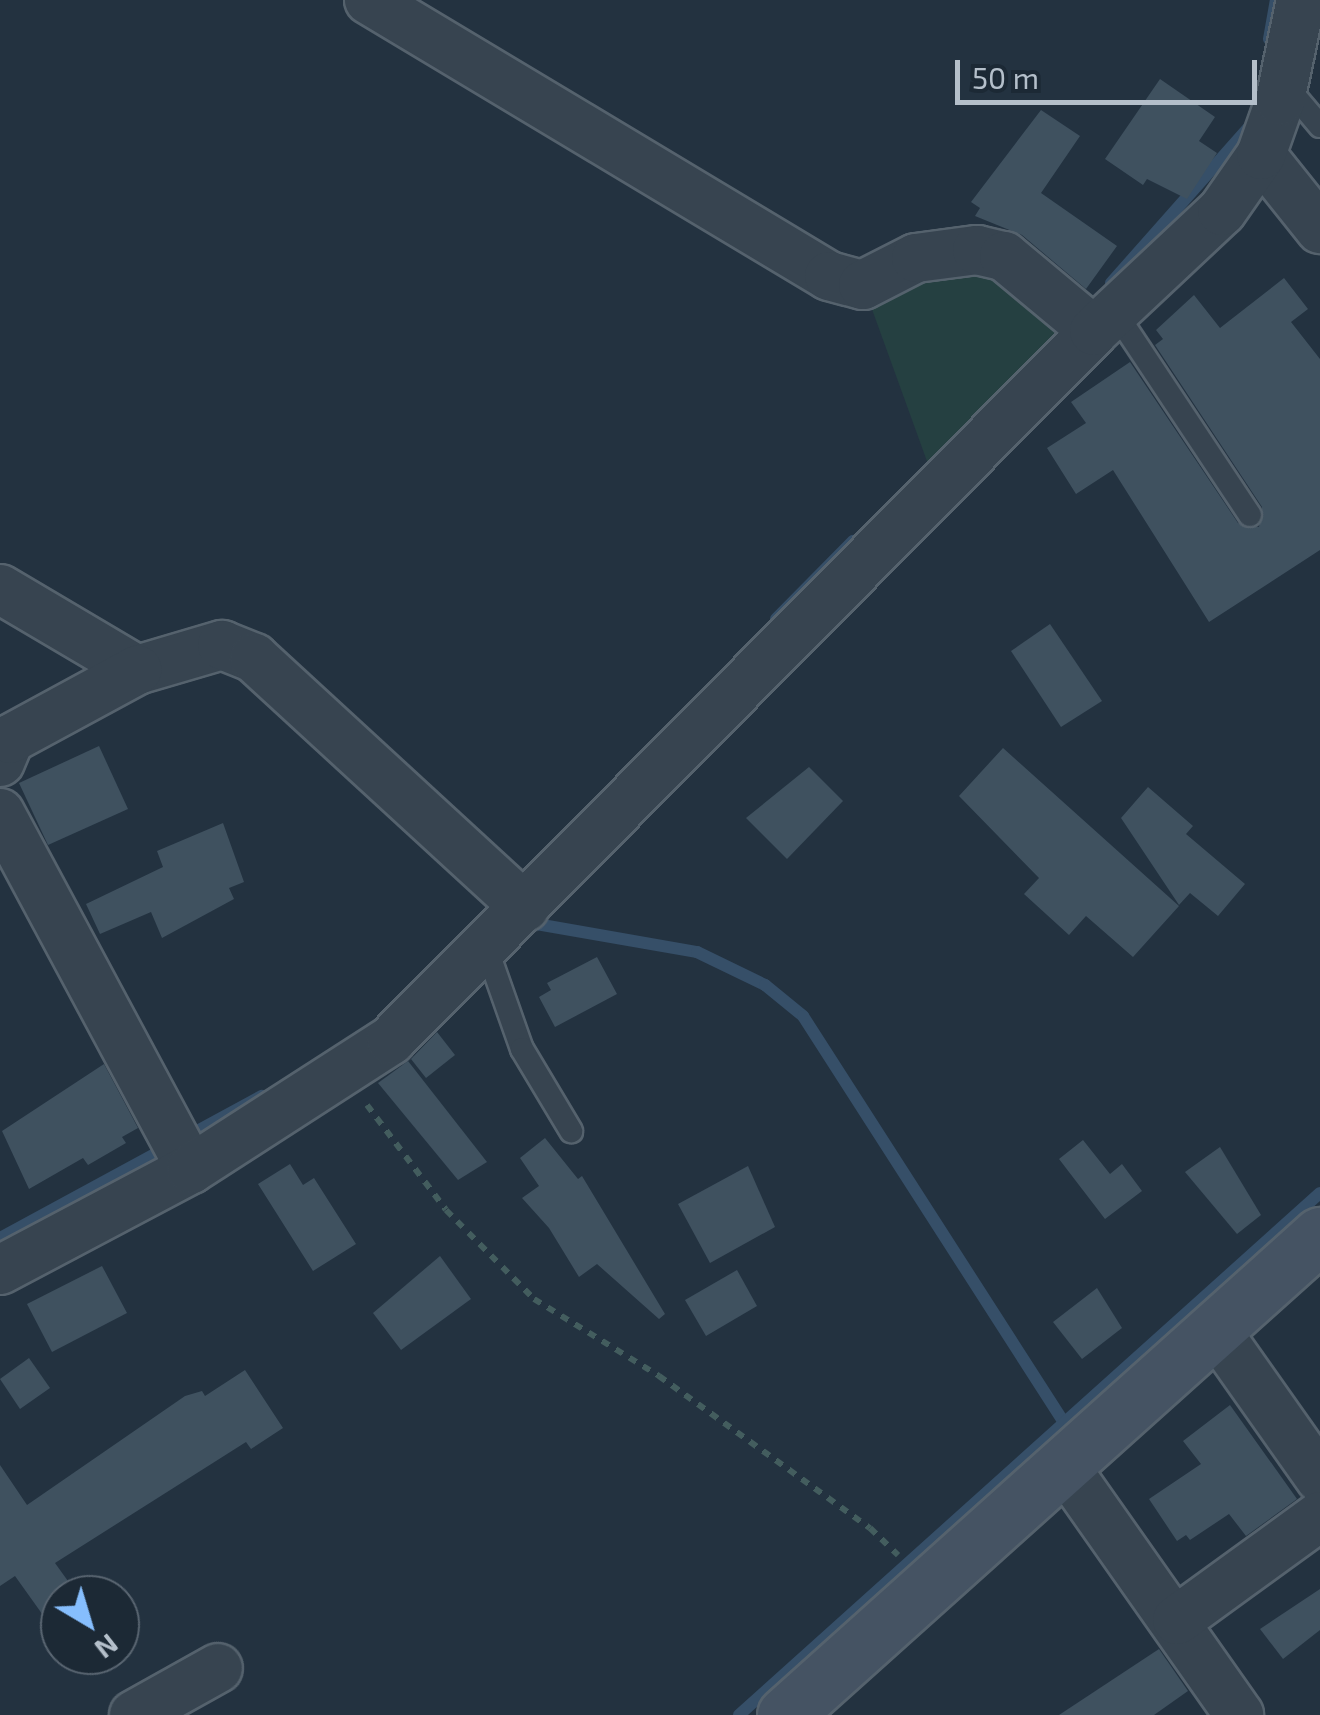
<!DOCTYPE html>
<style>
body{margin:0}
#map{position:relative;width:1320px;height:1715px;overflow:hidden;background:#233240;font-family:"Exo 2",sans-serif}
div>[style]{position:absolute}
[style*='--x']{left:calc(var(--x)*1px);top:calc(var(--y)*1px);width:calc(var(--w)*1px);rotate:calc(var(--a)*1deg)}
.green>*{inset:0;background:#254041}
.stream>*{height:12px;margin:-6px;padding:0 6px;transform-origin:6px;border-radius:6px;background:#364f68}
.building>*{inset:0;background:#3f515f}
.path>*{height:6px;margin-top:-3px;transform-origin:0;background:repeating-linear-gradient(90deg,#435d5e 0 8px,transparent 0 16px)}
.roads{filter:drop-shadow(2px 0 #55626d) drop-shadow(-2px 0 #55626d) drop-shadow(0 2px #55626d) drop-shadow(0 -2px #55626d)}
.lane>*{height:22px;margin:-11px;padding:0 11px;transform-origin:11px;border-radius:11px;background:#374450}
.street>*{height:48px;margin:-24px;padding:0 24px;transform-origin:24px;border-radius:24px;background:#374450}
.secondary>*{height:55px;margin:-27.5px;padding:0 27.5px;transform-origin:27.5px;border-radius:27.5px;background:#455363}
span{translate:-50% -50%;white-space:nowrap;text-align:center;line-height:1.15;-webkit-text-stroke:9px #1c2935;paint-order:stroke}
.north{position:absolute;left:40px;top:1575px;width:100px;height:100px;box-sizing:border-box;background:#1c2935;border:2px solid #596571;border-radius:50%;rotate:142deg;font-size:28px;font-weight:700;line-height:40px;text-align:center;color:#b4bfca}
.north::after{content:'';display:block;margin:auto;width:35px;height:45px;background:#86befd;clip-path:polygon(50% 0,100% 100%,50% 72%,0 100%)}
.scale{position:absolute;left:955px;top:60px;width:302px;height:45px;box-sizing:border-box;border:5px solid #b4bfca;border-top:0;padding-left:12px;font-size:30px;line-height:35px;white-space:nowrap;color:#b4bfca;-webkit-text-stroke:8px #1c2935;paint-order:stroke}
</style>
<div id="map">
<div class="green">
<i style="clip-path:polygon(986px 263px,1061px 329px,928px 464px,869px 301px)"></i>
</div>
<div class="stream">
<i style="--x:1269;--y:39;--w:40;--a:-80"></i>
<i style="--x:1111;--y:283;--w:210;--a:-48.5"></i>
<i style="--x:776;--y:619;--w:110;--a:-45.4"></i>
<i style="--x:525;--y:922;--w:175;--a:9.9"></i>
<i style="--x:697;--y:952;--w:76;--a:25.9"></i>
<i style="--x:765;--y:985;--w:49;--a:39.2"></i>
<i style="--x:803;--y:1016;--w:481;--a:57.3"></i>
<i style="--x:0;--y:1238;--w:298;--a:-28.5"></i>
<i style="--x:739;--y:1715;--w:781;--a:-41.94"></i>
</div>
<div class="building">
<i style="clip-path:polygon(1160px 79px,1215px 117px,1199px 141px,1217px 153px,1187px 199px,1147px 179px,1143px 185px,1105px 159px)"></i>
<i style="clip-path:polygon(1041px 110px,1080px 136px,1041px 193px,1117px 246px,1086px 289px,1022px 235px,975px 216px,980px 208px,971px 202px)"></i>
<i style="clip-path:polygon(1284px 278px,1308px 309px,1291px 322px,1320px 359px,1320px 550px,1209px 622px,1113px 470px,1076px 494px,1047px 448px,1086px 423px,1071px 402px,1130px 362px,1238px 523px,1259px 527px,1262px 507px,1155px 345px,1163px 339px,1156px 330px,1194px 295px,1220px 328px)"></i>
<i style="clip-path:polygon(1050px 624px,1102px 701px,1061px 727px,1011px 651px)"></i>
<i style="clip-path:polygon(99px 746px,128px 809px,48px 845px,19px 783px)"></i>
<i style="clip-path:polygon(1003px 748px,1179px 906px,1133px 957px,1086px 916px,1069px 935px,1024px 894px,1039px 878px,959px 796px)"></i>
<i style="clip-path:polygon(809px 767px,843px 801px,787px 859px,746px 818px)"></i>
<i style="clip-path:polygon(1148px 787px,1193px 826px,1186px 834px,1245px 884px,1218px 916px,1190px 893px,1179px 905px,1121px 818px)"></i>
<i style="clip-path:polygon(223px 823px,244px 882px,229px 888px,234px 899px,162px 938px,151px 912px,100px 934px,86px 904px,163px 867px,157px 851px)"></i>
<i style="clip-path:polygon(597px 957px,617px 994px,555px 1027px,539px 997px,551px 990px,547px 983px)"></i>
<i style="clip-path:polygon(437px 1032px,455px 1055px,426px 1078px,411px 1059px)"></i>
<i style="clip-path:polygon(408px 1061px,487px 1162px,458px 1180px,378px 1083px)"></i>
<i style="clip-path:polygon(104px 1064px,138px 1128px,122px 1137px,126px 1143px,88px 1165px,83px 1158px,29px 1189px,2px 1131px)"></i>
<i style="clip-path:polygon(545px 1138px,578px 1179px,582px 1176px,665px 1314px,659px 1319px,597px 1264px,579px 1277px,549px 1228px,522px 1198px,539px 1186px,520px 1158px)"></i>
<i style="clip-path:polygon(1083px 1140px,1110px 1174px,1122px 1164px,1142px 1191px,1105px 1219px,1059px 1159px)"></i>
<i style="clip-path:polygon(1220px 1147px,1261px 1215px,1237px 1234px,1185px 1172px)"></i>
<i style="clip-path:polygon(290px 1164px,303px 1185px,314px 1178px,356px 1244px,313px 1271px,258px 1184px)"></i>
<i style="clip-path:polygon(748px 1166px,775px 1227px,710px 1263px,678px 1204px)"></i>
<i style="clip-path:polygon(440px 1256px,471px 1299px,401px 1350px,373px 1313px)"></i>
<i style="clip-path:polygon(102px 1266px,127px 1313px,52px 1352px,27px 1304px)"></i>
<i style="clip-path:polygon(737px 1270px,757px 1306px,706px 1336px,685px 1300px)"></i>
<i style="clip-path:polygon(1097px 1288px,1122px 1328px,1082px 1359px,1053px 1322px)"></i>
<i style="clip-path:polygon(29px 1358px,50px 1388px,20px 1409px,0 1379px)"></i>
<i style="clip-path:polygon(245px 1370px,283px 1428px,251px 1449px,246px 1442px,55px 1563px,78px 1595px,60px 1595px,60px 1639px,15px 1576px,0 1586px,0 1465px,27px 1505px,185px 1396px,202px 1391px,205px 1396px)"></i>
<i style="clip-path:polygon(1230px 1405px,1297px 1499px,1246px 1536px,1229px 1514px,1190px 1540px,1186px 1535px,1177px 1541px,1149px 1499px,1201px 1464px,1183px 1441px)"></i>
<i style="clip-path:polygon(1320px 1589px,1320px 1630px,1283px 1659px,1260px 1629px)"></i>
<i style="clip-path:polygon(1159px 1649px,1188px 1691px,1154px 1715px,1059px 1715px)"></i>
</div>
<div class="path">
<i style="--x:367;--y:1105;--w:131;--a:53"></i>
<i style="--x:446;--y:1210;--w:125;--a:45.3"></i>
<i style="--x:534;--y:1299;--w:147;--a:31.6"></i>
<i style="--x:659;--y:1376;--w:260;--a:35.8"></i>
<i style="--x:870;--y:1528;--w:39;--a:44"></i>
</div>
<div class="roads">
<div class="lane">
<i style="--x:1293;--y:94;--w:42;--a:49.8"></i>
<i style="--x:1117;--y:315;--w:240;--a:56.4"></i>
<i style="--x:486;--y:947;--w:108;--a:70.6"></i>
<i style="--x:522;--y:1049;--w:96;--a:59.1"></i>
</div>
<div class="street">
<i style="--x:369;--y:0;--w:536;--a:30.96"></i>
<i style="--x:829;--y:276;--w:35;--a:15"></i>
<i style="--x:863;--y:285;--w:59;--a:-27"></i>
<i style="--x:916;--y:258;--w:62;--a:-7.5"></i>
<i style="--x:977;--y:250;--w:28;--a:13"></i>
<i style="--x:1004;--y:256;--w:117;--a:39.8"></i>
<i style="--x:1261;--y:155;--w:95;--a:51.4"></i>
<i style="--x:0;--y:589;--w:159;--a:30.6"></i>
<i style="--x:137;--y:670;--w:89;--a:-16.4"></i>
<i style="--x:222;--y:645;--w:35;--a:22"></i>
<i style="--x:254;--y:658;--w:368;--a:42.6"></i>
<i style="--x:0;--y:762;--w:25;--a:-67"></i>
<i style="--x:10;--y:739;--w:145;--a:-28.5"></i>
<i style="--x:0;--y:813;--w:404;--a:61.8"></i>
<i style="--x:0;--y:1270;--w:216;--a:-27.9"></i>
<i style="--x:191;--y:1169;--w:238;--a:-32.8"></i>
<i style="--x:391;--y:1040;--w:998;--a:-45.24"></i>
<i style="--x:1094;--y:331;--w:175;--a:-43.2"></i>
<i style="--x:1222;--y:211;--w:68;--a:-55.1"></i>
<i style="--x:1261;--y:155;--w:57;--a:-70.6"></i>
<i style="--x:1280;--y:101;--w:103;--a:-78.3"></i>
<i style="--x:1217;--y:1332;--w:179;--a:54.8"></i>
<i style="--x:1065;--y:1467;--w:303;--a:54.9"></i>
<i style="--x:1177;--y:1620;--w:177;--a:-36"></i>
<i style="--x:134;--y:1715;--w:96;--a:-29.2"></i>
</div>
<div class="secondary">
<i style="--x:785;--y:1715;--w:719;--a:-41.9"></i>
</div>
</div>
<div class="north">N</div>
<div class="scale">50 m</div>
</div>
